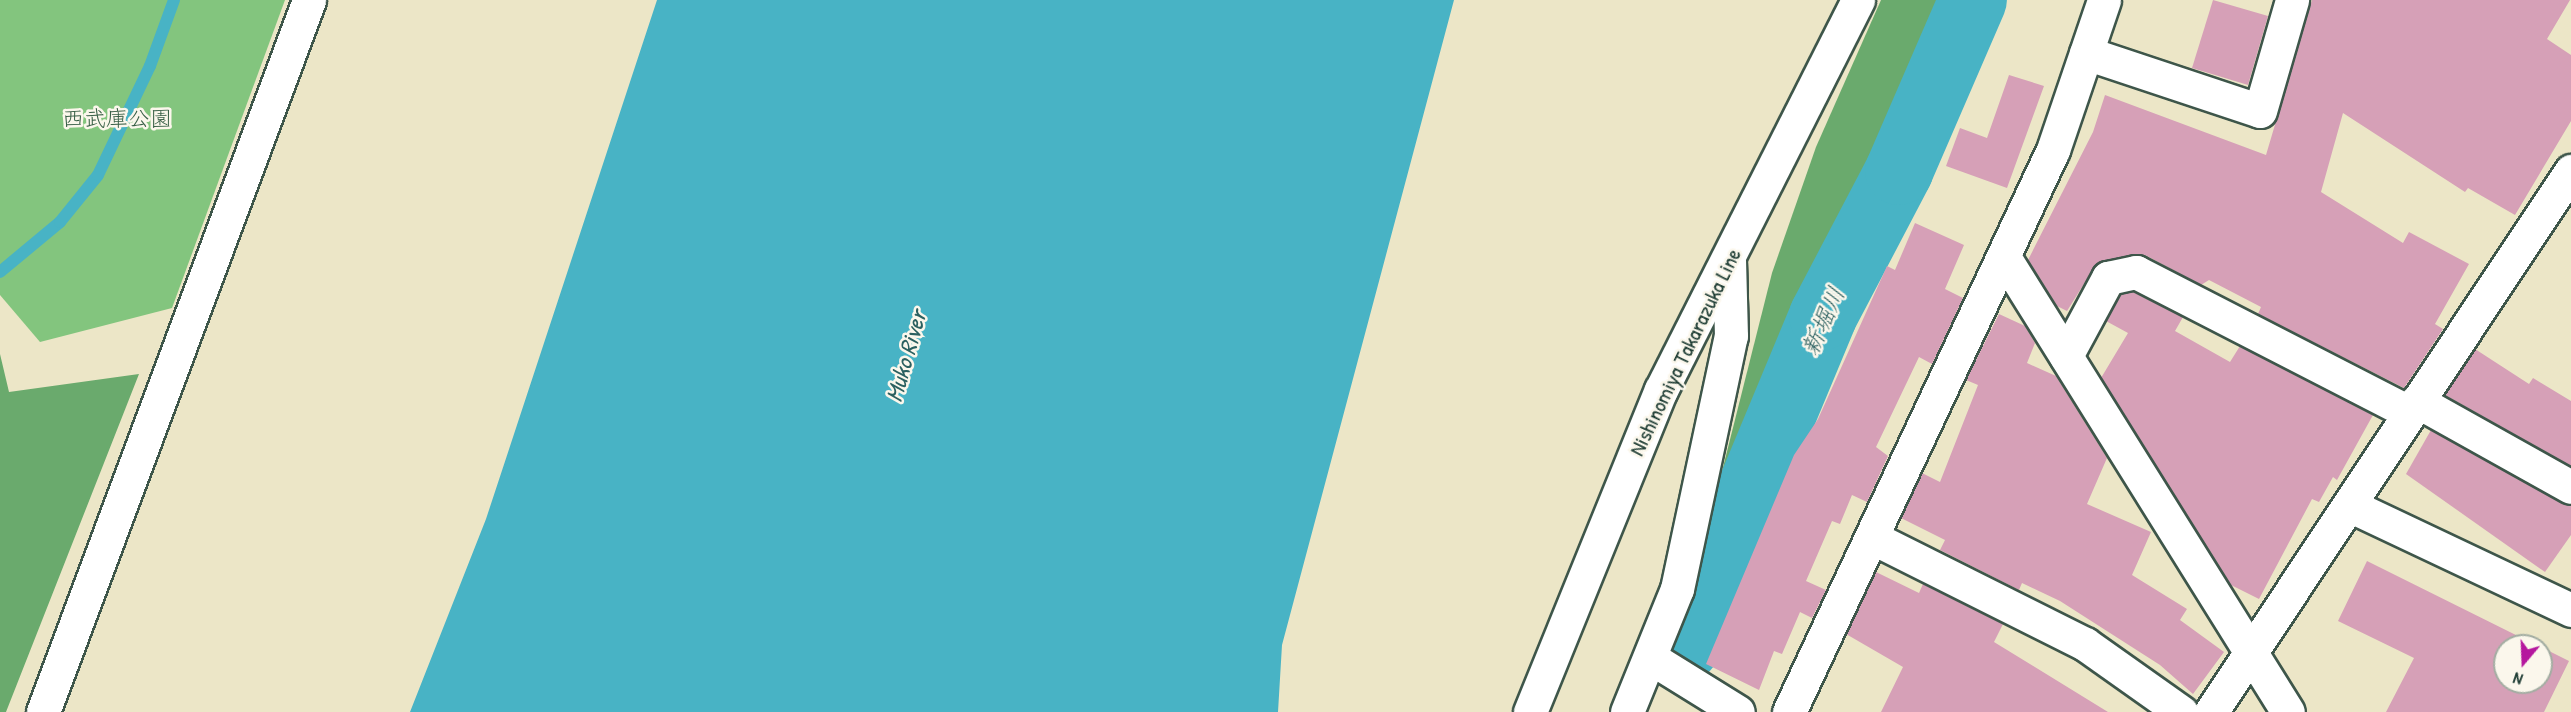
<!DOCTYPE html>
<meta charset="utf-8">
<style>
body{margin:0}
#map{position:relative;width:2571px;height:712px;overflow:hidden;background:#ece6c7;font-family:"Patrick Hand","Klee One",sans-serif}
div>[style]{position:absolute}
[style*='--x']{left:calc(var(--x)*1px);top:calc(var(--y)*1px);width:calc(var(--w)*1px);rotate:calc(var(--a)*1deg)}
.green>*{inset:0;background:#83c57e}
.forest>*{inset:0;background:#6aaa6d}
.water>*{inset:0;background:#48b3c5}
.stream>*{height:12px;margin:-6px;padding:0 6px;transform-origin:6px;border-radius:6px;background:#48b3c5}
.river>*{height:68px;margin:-34px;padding:0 34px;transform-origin:34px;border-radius:34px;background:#48b3c5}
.building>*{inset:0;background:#d6a0b7}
.roads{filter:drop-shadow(2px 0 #3e564a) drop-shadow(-2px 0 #3e564a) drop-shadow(0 2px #3e564a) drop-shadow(0 -2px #3e564a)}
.minor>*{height:33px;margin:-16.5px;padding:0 16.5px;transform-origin:16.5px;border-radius:16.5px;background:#fff}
.secondary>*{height:33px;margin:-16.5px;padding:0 16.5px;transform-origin:16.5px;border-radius:16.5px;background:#fff}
span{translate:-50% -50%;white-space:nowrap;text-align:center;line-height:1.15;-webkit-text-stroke:5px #fbf7ec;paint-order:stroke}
.park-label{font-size:22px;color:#385f46}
.street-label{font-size:22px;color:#1f3d34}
.water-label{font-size:24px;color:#2b6060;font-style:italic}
.north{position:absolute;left:2493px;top:634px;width:60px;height:60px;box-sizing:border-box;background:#fbf7ec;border:2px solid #a3ada2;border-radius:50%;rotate:199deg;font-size:16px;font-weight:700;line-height:24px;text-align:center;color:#1f3d34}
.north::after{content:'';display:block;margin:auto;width:21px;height:27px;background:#b5179e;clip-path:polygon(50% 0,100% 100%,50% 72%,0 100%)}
</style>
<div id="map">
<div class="green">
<i style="clip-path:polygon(0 0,285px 0,172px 308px,40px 342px,0 295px)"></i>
</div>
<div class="forest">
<i style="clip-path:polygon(1881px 0,1953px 0,1734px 506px,1715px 499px,1772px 273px,1816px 147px)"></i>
<i style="clip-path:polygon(0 354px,9px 392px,139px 374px,6px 712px,0 712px)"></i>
</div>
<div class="water">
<i style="clip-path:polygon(657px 0,1454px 0,1282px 645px,1278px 712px,410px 712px,486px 519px)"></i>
</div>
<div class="stream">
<i style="--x:0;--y:272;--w:78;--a:-39.8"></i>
<i style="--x:60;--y:222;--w:60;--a:-51"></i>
<i style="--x:98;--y:175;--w:121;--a:-64.5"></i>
<i style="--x:150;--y:66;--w:70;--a:-70"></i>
</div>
<div class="river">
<i style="--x:1685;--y:648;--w:360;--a:-67.4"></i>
<i style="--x:1823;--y:316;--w:164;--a:-62.3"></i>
<i style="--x:1899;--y:171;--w:186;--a:-66.6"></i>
</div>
<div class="building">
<i style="clip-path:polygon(2213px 0,2268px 16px,2248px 85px,2192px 68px)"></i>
<i style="clip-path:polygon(2312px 0,2570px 0,2547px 39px,2571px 55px,2571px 121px,2515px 215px,2468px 188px,2465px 192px,2343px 113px,2321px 192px,2403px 243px,2409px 232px,2469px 264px,2435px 324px,2443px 329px,2404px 388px,2258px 314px,2261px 307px,2209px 280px,2201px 285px,2145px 255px,2097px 263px,2067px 311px,2057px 306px,2028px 260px,2093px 132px,2105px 95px,2266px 155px)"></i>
<i style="clip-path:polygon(2009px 75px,2044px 86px,2007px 188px,1946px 166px,1960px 128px,1987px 138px)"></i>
<i style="clip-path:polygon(1915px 223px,1964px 245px,1945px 289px,1963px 298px,1932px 364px,1919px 357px,1876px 447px,1888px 456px,1867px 502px,1852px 495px,1840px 524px,1832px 521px,1806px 581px,1826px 590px,1812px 618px,1800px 612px,1782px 654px,1774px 651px,1759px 690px,1706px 664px,1794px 455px,1818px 419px,1887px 266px,1895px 270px)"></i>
<i style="clip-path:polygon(2133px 292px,2183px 317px,2175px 331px,2230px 362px,2240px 346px,2373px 415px,2337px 480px,2333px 477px,2319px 502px,2312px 499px,2259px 599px,2231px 585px,2101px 378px,2128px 333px,2106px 321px,2120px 295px)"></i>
<i style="clip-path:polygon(1999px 314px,2025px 326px,2035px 343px,2027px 363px,2056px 376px,2107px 458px,2087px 504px,2151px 532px,2132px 575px,2187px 609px,2180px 620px,2224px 652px,2193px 694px,2160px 665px,2060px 601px,2022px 583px,2019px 590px,1940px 550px,1945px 540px,1901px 518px,1922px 473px,1940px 482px,1978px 385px,1966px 380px)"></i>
<i style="clip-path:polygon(2475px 349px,2529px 384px,2533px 378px,2571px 401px,2571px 466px,2445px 395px)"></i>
<i style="clip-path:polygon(2431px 430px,2571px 506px,2571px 535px,2545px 572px,2406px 474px)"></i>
<i style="clip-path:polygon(2367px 561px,2538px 646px,2505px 646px,2505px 682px,2541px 682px,2541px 647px,2569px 661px,2544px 712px,2386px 712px,2414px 658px,2338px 621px)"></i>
<i style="clip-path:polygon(1876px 572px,1919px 593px,1923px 584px,2003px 624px,1994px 642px,2108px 712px,1881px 712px,1903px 667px,1846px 634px)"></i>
</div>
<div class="roads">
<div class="minor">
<i style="--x:2086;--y:53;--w:183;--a:18.4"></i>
<i style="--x:2260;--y:111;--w:116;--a:-73.9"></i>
<i style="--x:2004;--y:257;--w:536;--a:58.03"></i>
<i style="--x:2066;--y:356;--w:89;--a:-61.7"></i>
<i style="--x:2108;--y:278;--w:29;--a:-12"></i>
<i style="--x:2136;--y:272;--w:308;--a:27.2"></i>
<i style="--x:2417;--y:401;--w:176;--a:29.2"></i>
<i style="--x:2349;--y:505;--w:246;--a:25.3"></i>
<i style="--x:1875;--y:539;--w:235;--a:26.6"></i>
<i style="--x:2085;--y:644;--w:118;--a:35.3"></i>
<i style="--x:1651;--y:658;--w:102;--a:31.8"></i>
<i style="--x:43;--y:712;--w:760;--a:-69.51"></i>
<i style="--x:1627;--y:712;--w:133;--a:-67.9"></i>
<i style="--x:1677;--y:589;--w:259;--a:-78"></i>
<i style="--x:1731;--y:336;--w:75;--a:-91.5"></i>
<i style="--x:1789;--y:712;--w:621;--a:-64.84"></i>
<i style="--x:2053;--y:150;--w:158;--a:-71.2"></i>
<i style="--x:2211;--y:712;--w:650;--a:-56.36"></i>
</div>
<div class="secondary">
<i style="--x:1530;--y:712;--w:348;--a:-67.9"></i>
<i style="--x:1661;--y:390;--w:437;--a:-63.2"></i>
</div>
</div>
<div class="park-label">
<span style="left:117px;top:119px">西武庫公園</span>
</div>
<div class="street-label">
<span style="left:1685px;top:352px;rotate:-64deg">Nishinomiya Takarazuka Line</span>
</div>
<div class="water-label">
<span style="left:1823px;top:321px;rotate:-66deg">新堀川</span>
<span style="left:906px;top:356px;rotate:-74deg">Muko River</span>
</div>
<div class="north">N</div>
</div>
